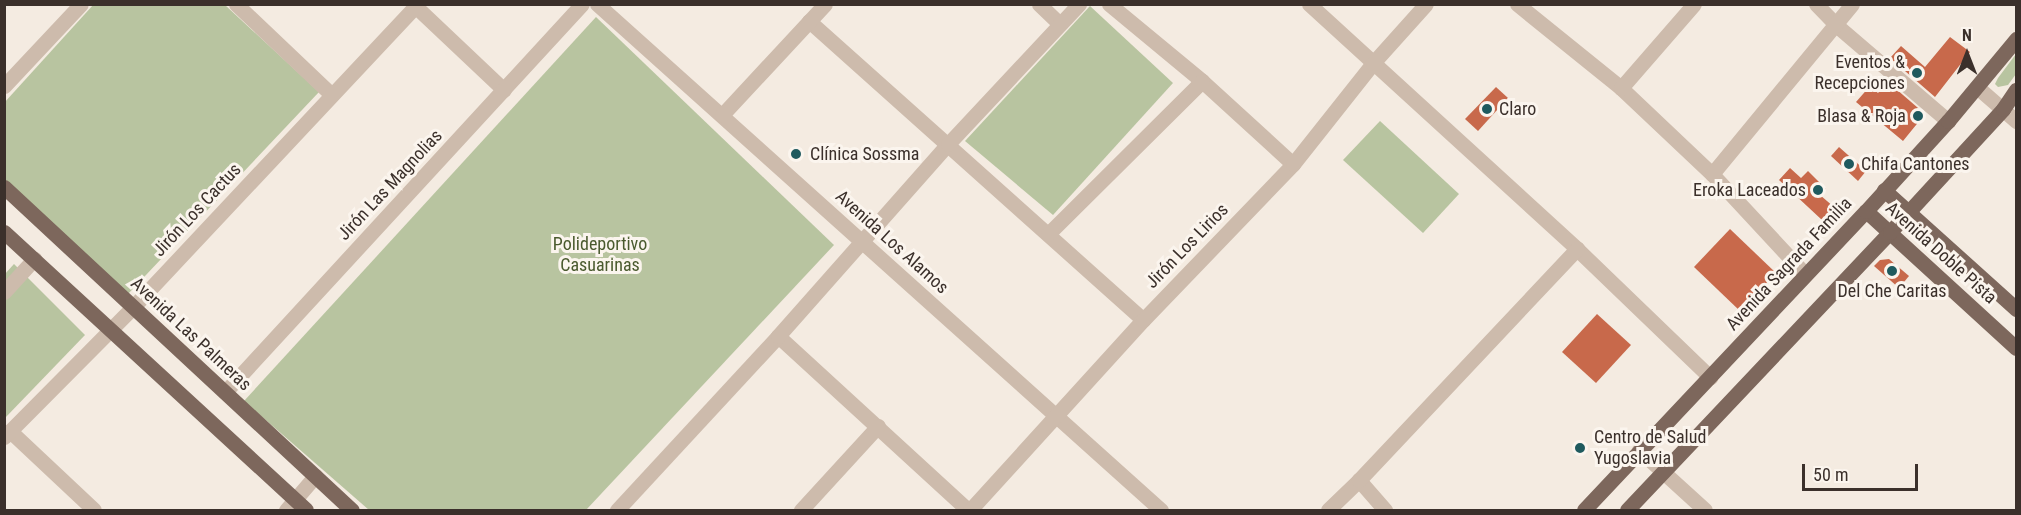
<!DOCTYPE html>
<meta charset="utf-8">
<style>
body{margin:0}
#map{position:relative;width:2021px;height:515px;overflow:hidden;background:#f4ebe1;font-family:"Roboto Condensed",sans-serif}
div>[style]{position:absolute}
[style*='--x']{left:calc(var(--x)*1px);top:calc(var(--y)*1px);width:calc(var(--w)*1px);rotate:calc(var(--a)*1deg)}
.green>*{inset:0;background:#b8c4a0}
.building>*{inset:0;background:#c8694b}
.minor>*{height:15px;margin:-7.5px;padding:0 7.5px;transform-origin:7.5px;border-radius:7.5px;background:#cdbbac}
.major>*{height:15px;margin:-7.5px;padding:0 7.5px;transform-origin:7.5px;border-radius:7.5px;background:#7d675c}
.dots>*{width:16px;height:16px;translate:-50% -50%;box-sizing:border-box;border:3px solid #fbf5ee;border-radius:50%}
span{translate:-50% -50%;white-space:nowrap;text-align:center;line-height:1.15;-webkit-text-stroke:6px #fbf5ee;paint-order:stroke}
.poi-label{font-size:18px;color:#3b302b}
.right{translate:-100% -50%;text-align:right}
.left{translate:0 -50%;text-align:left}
.street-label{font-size:18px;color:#3b302b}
.park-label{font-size:18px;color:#4a5a2e}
.frame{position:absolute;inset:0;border:6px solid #3b302b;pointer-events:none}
.north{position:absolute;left:1937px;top:24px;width:60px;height:60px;-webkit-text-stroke:4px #fbf5ee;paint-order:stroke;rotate:0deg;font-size:16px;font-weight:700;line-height:24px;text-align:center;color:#3b302b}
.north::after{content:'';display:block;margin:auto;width:21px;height:27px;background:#3b302b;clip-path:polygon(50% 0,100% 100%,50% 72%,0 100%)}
.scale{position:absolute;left:1802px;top:464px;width:116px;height:27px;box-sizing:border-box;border:3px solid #3b302b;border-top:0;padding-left:8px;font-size:18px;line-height:21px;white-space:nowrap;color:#3b302b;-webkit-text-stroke:4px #fbf5ee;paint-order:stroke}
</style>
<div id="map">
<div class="green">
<i style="clip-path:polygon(94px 4px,225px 5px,319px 92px,128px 294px,5px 180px,4px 103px)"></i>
<i style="clip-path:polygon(1090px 6px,1173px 83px,1053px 215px,965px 141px)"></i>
<i style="clip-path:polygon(596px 17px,834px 245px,586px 510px,369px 510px,244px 401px)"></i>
<i style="clip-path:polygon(2016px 54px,2016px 74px,2008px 85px,1998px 87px,1995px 84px,1998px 78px)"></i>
<i style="clip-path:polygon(1380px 121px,1459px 194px,1423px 233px,1343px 160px)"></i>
<i style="clip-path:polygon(14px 264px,85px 335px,5px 418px,4px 275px)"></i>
</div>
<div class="building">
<i style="clip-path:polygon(1950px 37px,1970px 52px,1935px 97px,1890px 58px,1901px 46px,1925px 67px)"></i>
<i style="clip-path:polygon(1888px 82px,1925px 114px,1903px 141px,1856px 102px,1870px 86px,1878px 93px)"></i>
<i style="clip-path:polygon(1496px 87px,1508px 98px,1478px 131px,1465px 119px)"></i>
<i style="clip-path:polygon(1839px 147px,1866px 171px,1858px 181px,1831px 156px)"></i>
<i style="clip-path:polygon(1790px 168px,1801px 178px,1808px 171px,1826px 189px,1820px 195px,1834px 207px,1822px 220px,1779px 180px)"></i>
<i style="clip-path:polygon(1730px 229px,1776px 273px,1740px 311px,1694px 267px)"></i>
<i style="clip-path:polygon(1889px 259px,1909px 276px,1899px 288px,1874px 266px,1880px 260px)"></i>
<i style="clip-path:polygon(1597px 314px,1631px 345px,1596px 383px,1562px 352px)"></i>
</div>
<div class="minor">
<i style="--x:236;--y:4;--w:132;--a:43.5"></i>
<i style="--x:413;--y:4;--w:125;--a:43.4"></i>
<i style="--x:597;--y:4;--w:758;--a:41.9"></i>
<i style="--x:1039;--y:4;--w:29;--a:44"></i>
<i style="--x:1109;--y:4;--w:121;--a:39.6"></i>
<i style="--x:1202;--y:81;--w:123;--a:42.4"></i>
<i style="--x:1309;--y:4;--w:363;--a:42.4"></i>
<i style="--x:1577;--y:249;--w:185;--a:43.9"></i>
<i style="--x:1517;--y:4;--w:134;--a:38.9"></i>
<i style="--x:1621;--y:88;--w:125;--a:43.4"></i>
<i style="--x:1712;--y:174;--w:137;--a:47.1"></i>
<i style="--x:1816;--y:4;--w:29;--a:46"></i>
<i style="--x:1836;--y:25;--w:148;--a:40.6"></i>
<i style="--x:809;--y:21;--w:448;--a:41.8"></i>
<i style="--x:4;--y:86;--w:112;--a:-46.8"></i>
<i style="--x:1977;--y:87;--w:52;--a:41.1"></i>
<i style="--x:1621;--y:88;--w:111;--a:-49"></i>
<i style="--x:722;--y:115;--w:151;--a:-47.1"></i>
<i style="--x:1712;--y:174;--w:220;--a:-50.5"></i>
<i style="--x:1048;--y:234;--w:217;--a:-44.8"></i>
<i style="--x:4;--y:292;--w:45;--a:-47.7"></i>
<i style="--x:778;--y:336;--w:258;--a:42.5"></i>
<i style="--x:225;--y:392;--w:527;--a:-47.38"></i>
<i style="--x:10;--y:431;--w:115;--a:43.2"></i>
<i style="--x:4;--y:437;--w:183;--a:-45.2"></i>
<i style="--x:133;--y:307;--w:412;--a:-46.8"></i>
<i style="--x:1639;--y:450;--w:89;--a:42.3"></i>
<i style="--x:286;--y:510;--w:45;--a:-49.5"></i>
<i style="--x:617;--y:510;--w:237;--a:-47.2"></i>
<i style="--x:778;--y:336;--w:256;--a:-48.5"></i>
<i style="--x:948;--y:144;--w:192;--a:-46.9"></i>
<i style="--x:801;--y:510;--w:114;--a:-47.5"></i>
<i style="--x:970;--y:510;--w:257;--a:-47.7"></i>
<i style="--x:1143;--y:320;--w:216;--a:-46.1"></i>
<i style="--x:1293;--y:164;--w:129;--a:-51.6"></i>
<i style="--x:1373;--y:63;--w:79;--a:-48.1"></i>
<i style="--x:1328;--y:510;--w:43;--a:-44.1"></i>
<i style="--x:1385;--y:510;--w:40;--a:-131"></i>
<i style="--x:1359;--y:480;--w:318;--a:-46.7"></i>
</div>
<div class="major">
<i style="--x:4;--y:187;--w:475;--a:42.9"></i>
<i style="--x:1884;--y:190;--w:178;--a:42"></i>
<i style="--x:1866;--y:211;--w:203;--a:42.4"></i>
<i style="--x:4;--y:232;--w:410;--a:42.6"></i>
<i style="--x:1584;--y:510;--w:411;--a:-46.7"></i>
<i style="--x:1866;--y:211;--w:122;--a:-47.7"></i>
<i style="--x:1948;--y:121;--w:107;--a:-50.3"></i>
<i style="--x:1627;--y:510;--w:383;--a:-46.6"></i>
<i style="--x:1890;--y:232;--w:167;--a:-47.4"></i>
<i style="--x:2003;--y:109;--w:23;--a:-56"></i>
</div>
<div class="dots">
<i style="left:1917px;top:73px;background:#1f5a5e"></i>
<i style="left:1487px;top:109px;background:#1f5a5e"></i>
<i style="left:1918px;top:116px;background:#1f5a5e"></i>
<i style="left:796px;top:154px;background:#1f5a5e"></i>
<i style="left:1849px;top:164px;background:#1f5a5e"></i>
<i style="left:1818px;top:190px;background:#1f5a5e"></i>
<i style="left:1892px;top:271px;background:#1f5a5e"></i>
<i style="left:1580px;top:448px;background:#1f5a5e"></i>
</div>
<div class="poi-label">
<span class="right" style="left:1905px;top:73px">Eventos &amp;<br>Recepciones</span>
<span class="left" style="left:1499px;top:109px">Claro</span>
<span class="right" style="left:1906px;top:116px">Blasa &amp; Roja</span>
<span class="left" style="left:810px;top:154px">Clínica Sossma</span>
<span class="left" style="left:1861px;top:164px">Chifa Cantones</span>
<span class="right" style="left:1806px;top:190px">Eroka Laceados</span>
<span style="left:1892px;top:291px">Del Che Caritas</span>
<span class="left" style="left:1594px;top:448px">Centro de Salud<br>Yugoslavia</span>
</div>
<div class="street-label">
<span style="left:390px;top:185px;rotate:-47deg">Jirón Las Magnolias</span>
<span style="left:197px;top:210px;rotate:-47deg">Jirón Los Cactus</span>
<span style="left:892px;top:242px;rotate:42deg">Avenida Los Alamos</span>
<span style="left:1187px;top:246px;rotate:-46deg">Jirón Los Lirios</span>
<span style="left:1941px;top:253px;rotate:42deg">Avenida Doble Pista</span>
<span style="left:1789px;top:264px;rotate:-47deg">Avenida Sagrada Familia</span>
<span style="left:191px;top:334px;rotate:43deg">Avenida Las Palmeras</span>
</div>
<div class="park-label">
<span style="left:600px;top:255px">Polideportivo<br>Casuarinas</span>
</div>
<div class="frame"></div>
<div class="north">N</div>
<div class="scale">50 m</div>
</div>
